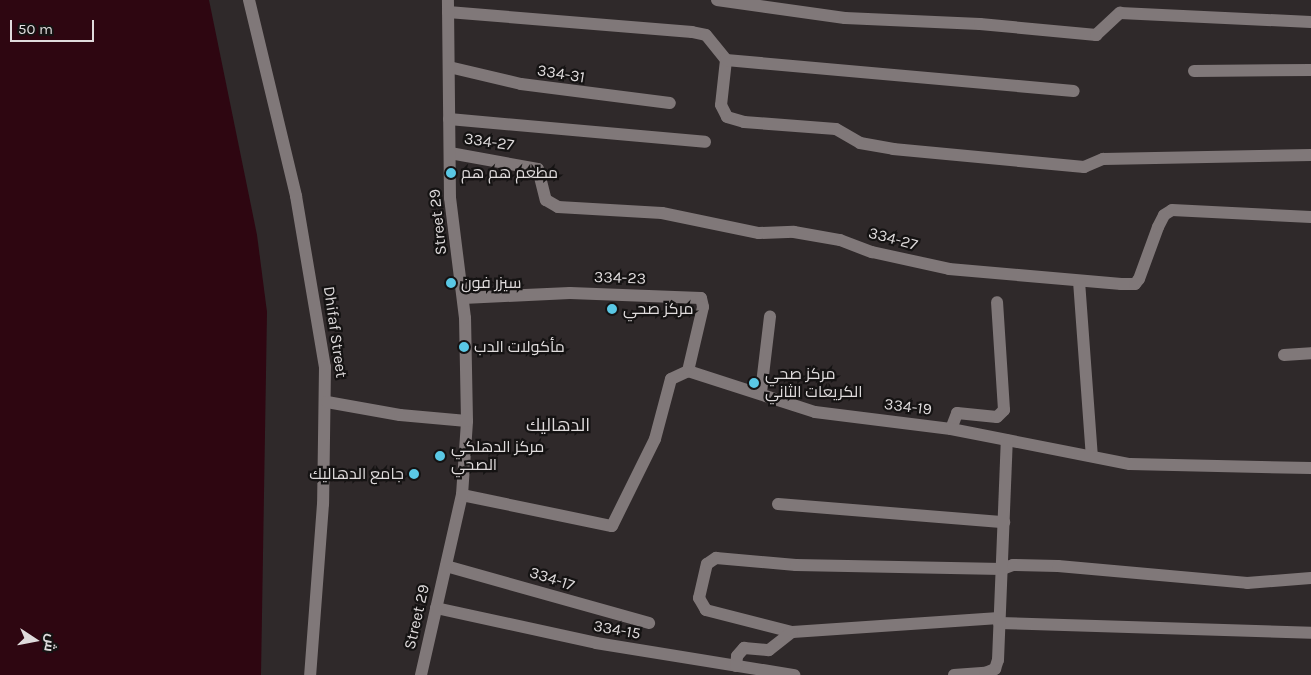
<!DOCTYPE html>
<meta charset="utf-8">
<style>
body{margin:0}
#map{position:relative;width:1311px;height:675px;overflow:hidden;background:#2f292a;font-family:Karla,Cairo,sans-serif}
div>[style]{position:absolute}
[style*='--x']{left:calc(var(--x)*1px);top:calc(var(--y)*1px);width:calc(var(--w)*1px);rotate:calc(var(--a)*1deg)}
.water>*{inset:0;background:#2e0611}
.minor>*{height:12px;margin:-6px;padding:0 6px;transform-origin:6px;border-radius:6px;background:#807879}
.dots>*{width:14px;height:14px;translate:-50% -50%;box-sizing:border-box;border:2px solid #151313;border-radius:50%}
span{translate:-50% -50%;white-space:nowrap;text-align:center;line-height:1.15;-webkit-text-stroke:4.5px #151313;paint-order:stroke}
.street-label{font-size:16px;color:#dfdbdc}
.poi-label{font-size:16px;color:#dfdbdc}
.left{translate:0 -50%;text-align:left}
.right{translate:-100% -50%;text-align:right}
.neighbourhood-label{font-size:18px;color:#dfdbdc}
.north{position:absolute;left:10px;top:615px;width:50px;height:50px;-webkit-text-stroke:4px #151313;paint-order:stroke;rotate:101deg;font-size:14px;font-weight:700;line-height:20px;text-align:center;color:#dfdbdc}
.north::after{content:'';display:block;margin:auto;width:18px;height:22px;background:#dfdbdc;clip-path:polygon(50% 0,100% 100%,50% 72%,0 100%)}
.scale{position:absolute;left:10px;top:20px;width:84px;height:22px;box-sizing:border-box;border:2px solid #dfdbdc;border-top:0;padding-left:6px;font-size:15px;line-height:18px;white-space:nowrap;color:#dfdbdc;-webkit-text-stroke:4px #151313;paint-order:stroke}
</style>
<div id="map">
<div class="water">
<i style="clip-path:polygon(0 0,209px 0,257px 235px,267px 312px,261px 675px,0 675px)"></i>
</div>
<div class="minor">
<i style="--x:249;--y:0;--w:202;--a:76.5"></i>
<i style="--x:296;--y:196;--w:173;--a:80.4"></i>
<i style="--x:325;--y:367;--w:137;--a:90.8"></i>
<i style="--x:323;--y:504;--w:171;--a:94.3"></i>
<i style="--x:717;--y:0;--w:129;--a:8"></i>
<i style="--x:845;--y:18;--w:135;--a:2.5"></i>
<i style="--x:980;--y:24;--w:117;--a:5.4"></i>
<i style="--x:1096;--y:35;--w:33;--a:-43"></i>
<i style="--x:1120;--y:13;--w:191;--a:2.7"></i>
<i style="--x:448;--y:12;--w:245;--a:4.7"></i>
<i style="--x:692;--y:32;--w:14;--a:12"></i>
<i style="--x:706;--y:35;--w:32;--a:51"></i>
<i style="--x:726;--y:60;--w:45;--a:96.3"></i>
<i style="--x:721;--y:105;--w:13;--a:63"></i>
<i style="--x:727;--y:117;--w:18;--a:16"></i>
<i style="--x:744;--y:122;--w:92;--a:4.4"></i>
<i style="--x:836;--y:129;--w:28;--a:30"></i>
<i style="--x:860;--y:143;--w:34;--a:10"></i>
<i style="--x:893;--y:149;--w:192;--a:5.4"></i>
<i style="--x:1084;--y:167;--w:21;--a:-23"></i>
<i style="--x:1103;--y:159;--w:208;--a:-1.1"></i>
<i style="--x:726;--y:60;--w:349;--a:5.1"></i>
<i style="--x:449;--y:67;--w:74;--a:13.3"></i>
<i style="--x:521;--y:84;--w:150;--a:7.3"></i>
<i style="--x:1194;--y:71;--w:117;--a:-0.5"></i>
<i style="--x:449;--y:119;--w:257;--a:5.1"></i>
<i style="--x:450;--y:153;--w:89;--a:10.3"></i>
<i style="--x:538;--y:169;--w:32;--a:76"></i>
<i style="--x:546;--y:200;--w:14;--a:30"></i>
<i style="--x:558;--y:207;--w:104;--a:3.3"></i>
<i style="--x:662;--y:213;--w:99;--a:11.7"></i>
<i style="--x:759;--y:233;--w:35;--a:-2"></i>
<i style="--x:794;--y:232;--w:47;--a:9.9"></i>
<i style="--x:840;--y:240;--w:34;--a:21"></i>
<i style="--x:872;--y:252;--w:79;--a:12.4"></i>
<i style="--x:949;--y:269;--w:173;--a:5"></i>
<i style="--x:1121;--y:284;--w:14;--a:0"></i>
<i style="--x:1135;--y:284;--w:6;--a:-51"></i>
<i style="--x:1139;--y:279;--w:55;--a:-69.9"></i>
<i style="--x:1158;--y:227;--w:13;--a:-63"></i>
<i style="--x:1164;--y:215;--w:9;--a:-32"></i>
<i style="--x:1172;--y:210;--w:139;--a:2.9"></i>
<i style="--x:1079;--y:281;--w:175;--a:85.8"></i>
<i style="--x:463;--y:298;--w:107;--a:-2.7"></i>
<i style="--x:570;--y:293;--w:131;--a:2.2"></i>
<i style="--x:701;--y:298;--w:9;--a:77"></i>
<i style="--x:703;--y:307;--w:66;--a:103.2"></i>
<i style="--x:1284;--y:355;--w:27;--a:-4"></i>
<i style="--x:761;--y:392;--w:76;--a:-83.2"></i>
<i style="--x:327;--y:402;--w:74;--a:10.1"></i>
<i style="--x:400;--y:415;--w:67;--a:5.1"></i>
<i style="--x:951;--y:429;--w:17;--a:-69"></i>
<i style="--x:957;--y:413;--w:40;--a:5.7"></i>
<i style="--x:997;--y:417;--w:10;--a:-45"></i>
<i style="--x:1004;--y:410;--w:108;--a:-93.7"></i>
<i style="--x:462;--y:495;--w:153;--a:11.7"></i>
<i style="--x:612;--y:526;--w:97;--a:-63.7"></i>
<i style="--x:655;--y:439;--w:62;--a:-75.1"></i>
<i style="--x:671;--y:379;--w:19;--a:-25"></i>
<i style="--x:688;--y:371;--w:133;--a:17.9"></i>
<i style="--x:815;--y:412;--w:137;--a:7.1"></i>
<i style="--x:951;--y:429;--w:182;--a:11.1"></i>
<i style="--x:1130;--y:464;--w:181;--a:1.3"></i>
<i style="--x:778;--y:504;--w:227;--a:4.6"></i>
<i style="--x:446;--y:566;--w:211;--a:15.7"></i>
<i style="--x:436;--y:608;--w:164;--a:12.3"></i>
<i style="--x:596;--y:643;--w:201;--a:9.2"></i>
<i style="--x:999;--y:618;--w:207;--a:176.1"></i>
<i style="--x:792;--y:632;--w:89;--a:-165.7"></i>
<i style="--x:706;--y:610;--w:14;--a:-120"></i>
<i style="--x:699;--y:598;--w:35;--a:-77"></i>
<i style="--x:707;--y:564;--w:11;--a:-34"></i>
<i style="--x:716;--y:558;--w:80;--a:5"></i>
<i style="--x:796;--y:565;--w:206;--a:1.1"></i>
<i style="--x:1002;--y:569;--w:12;--a:-20"></i>
<i style="--x:1013;--y:565;--w:45;--a:1.3"></i>
<i style="--x:1058;--y:566;--w:190;--a:5.1"></i>
<i style="--x:1247;--y:583;--w:64;--a:-4.5"></i>
<i style="--x:999;--y:623;--w:312;--a:1.8"></i>
<i style="--x:736;--y:666;--w:10;--a:-84"></i>
<i style="--x:737;--y:656;--w:11;--a:-49"></i>
<i style="--x:744;--y:648;--w:25;--a:5"></i>
<i style="--x:769;--y:650;--w:29;--a:-38"></i>
<i style="--x:421;--y:675;--w:185;--a:-77.2"></i>
<i style="--x:462;--y:495;--w:74;--a:-86.1"></i>
<i style="--x:467;--y:421;--w:103;--a:-91.1"></i>
<i style="--x:465;--y:318;--w:121;--a:-97.1"></i>
<i style="--x:450;--y:198;--w:198;--a:-90.6"></i>
<i style="--x:954;--y:675;--w:31;--a:-4"></i>
<i style="--x:985;--y:673;--w:11;--a:-22"></i>
<i style="--x:995;--y:669;--w:9;--a:-72"></i>
<i style="--x:998;--y:660;--w:220;--a:-87.7"></i>
</div>
<div class="dots">
<i style="left:451px;top:173px;background:#5ac8e5"></i>
<i style="left:451px;top:283px;background:#5ac8e5"></i>
<i style="left:612px;top:309px;background:#5ac8e5"></i>
<i style="left:464px;top:347px;background:#5ac8e5"></i>
<i style="left:754px;top:383px;background:#5ac8e5"></i>
<i style="left:440px;top:456px;background:#5ac8e5"></i>
<i style="left:414px;top:474px;background:#5ac8e5"></i>
</div>
<div class="street-label">
<span style="left:561px;top:74px;rotate:9deg">334-31</span>
<span style="left:489px;top:142px;rotate:8deg">334-27</span>
<span style="left:438px;top:222px;rotate:-96deg">Street 29</span>
<span style="left:893px;top:239px;rotate:15deg">334-27</span>
<span style="left:620px;top:278px;rotate:2deg">334-23</span>
<span style="left:335px;top:332px;rotate:82deg">Dhifaf Street</span>
<span style="left:908px;top:407px;rotate:7deg">334-19</span>
<span style="left:552px;top:579px;rotate:18deg">334-17</span>
<span style="left:417px;top:617px;rotate:-77deg">Street 29</span>
<span style="left:617px;top:630px;rotate:10deg">334-15</span>
</div>
<div class="poi-label">
<span class="left" style="left:461px;top:173px">مطعم هم هم</span>
<span class="left" style="left:461px;top:283px">سيزر فون</span>
<span class="left" style="left:623px;top:309px">مركز صحي</span>
<span class="left" style="left:474px;top:347px">مأكولات الدب</span>
<span class="left" style="left:765px;top:383px">مركز صحي<br>الكريعات الثاني</span>
<span class="left" style="left:451px;top:456px">مركز الدهلكي<br>الصحي</span>
<span class="right" style="left:404px;top:474px">جامع الدهاليك</span>
</div>
<div class="neighbourhood-label">
<span style="left:558px;top:425px">الدهاليك</span>
</div>
<div class="north">ش</div>
<div class="scale">50 m</div>
</div>
